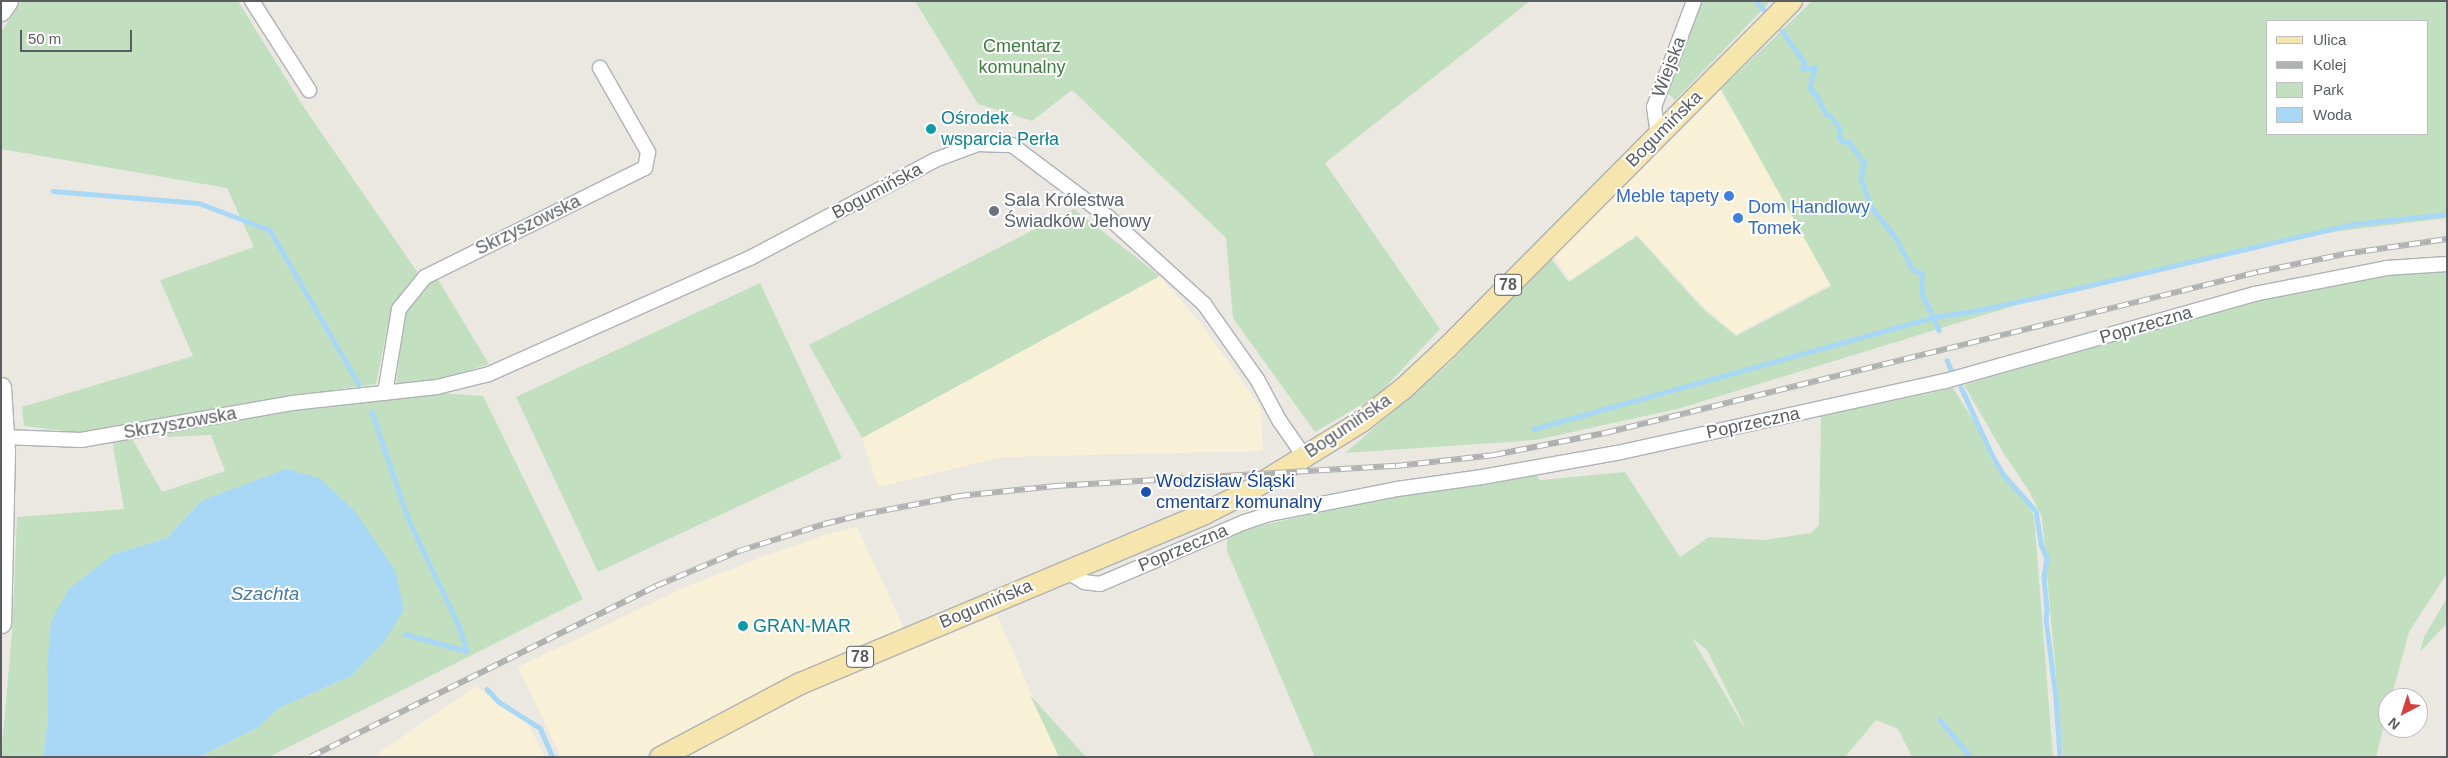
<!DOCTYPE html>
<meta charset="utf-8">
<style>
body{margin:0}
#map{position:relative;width:2448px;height:758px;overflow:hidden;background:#ebe8e2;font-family:Arial,sans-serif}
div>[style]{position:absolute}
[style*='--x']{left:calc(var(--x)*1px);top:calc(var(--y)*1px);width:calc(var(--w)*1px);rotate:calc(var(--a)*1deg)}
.commercial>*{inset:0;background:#f9f0d8}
.green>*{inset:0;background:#c2e0c0}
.water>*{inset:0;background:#a8d8f5}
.stream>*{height:4.5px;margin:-2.25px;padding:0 2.25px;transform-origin:2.25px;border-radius:2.25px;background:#a8d8f5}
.roads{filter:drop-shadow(1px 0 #afb2b6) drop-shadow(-1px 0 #afb2b6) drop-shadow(0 1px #afb2b6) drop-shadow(0 -1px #afb2b6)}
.street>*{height:14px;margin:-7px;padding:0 7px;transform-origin:7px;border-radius:7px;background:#fff}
.secondary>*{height:19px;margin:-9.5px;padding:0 9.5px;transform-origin:9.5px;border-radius:9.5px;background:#fff}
.primary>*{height:21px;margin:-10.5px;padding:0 10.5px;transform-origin:10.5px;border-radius:10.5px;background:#f6e5ac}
.rail>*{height:5.5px;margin-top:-2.75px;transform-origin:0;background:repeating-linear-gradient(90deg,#fff 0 11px,#b0b1b1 0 22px);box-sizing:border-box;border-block:1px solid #b0b1b1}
.dots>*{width:14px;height:14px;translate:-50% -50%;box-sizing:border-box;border:2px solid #fff;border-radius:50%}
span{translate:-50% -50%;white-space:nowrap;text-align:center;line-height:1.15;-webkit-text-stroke:4px #fff;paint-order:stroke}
.shield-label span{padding:1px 4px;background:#fff;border:1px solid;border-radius:4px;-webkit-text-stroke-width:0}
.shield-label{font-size:16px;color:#5a5d61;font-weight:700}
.park-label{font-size:18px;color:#3e7d3d}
.street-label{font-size:18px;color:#5a5d61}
.culture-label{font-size:18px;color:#0d838f}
.left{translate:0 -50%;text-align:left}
.shop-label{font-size:18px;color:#366cbe}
.right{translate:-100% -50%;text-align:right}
.worship-label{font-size:18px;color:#5b616d}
.transit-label{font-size:18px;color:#164399}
.water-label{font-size:19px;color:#487aa5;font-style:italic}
.frame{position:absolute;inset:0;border:2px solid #5a5d61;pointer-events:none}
.legend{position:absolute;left:2266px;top:20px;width:162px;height:115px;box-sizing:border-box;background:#fff;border:1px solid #bdbec0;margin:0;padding:6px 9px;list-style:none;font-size:15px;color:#5a5d61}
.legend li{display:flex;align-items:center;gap:10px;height:25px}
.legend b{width:25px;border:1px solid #bdbec0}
.north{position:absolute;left:2378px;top:688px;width:50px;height:50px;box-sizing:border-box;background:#fff;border:1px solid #bdbec0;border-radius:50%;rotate:220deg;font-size:14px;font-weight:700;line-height:20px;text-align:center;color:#5a5d61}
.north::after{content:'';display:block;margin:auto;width:18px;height:22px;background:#d5403d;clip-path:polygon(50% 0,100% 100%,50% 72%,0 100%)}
.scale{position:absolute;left:20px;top:30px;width:112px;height:22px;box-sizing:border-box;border:2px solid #5a5d61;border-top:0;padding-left:6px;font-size:15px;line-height:18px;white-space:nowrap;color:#5a5d61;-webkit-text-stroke:4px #fff;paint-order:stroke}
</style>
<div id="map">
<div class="commercial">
<i style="clip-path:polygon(1719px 89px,1775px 182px,1830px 284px,1736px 334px,1705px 308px,1637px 235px,1570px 280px,1551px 253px)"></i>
<i style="clip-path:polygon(1160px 276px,1202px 325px,1261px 408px,1263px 451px,1003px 457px,878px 487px,862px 438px)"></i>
<i style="clip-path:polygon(857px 527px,913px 647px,997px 615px,1059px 757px,561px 757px,518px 667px,690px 585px,760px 558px,824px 535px)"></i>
<i style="clip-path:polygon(476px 686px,528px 724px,545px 757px,373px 757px)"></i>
</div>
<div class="green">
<i style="clip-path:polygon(22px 1px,238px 1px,303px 106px,418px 273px,392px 306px,376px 384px,289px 396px,81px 433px,24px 426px,22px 407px,193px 356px,160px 280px,254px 247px,227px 188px,1px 149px,1px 32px)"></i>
<i style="clip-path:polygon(915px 1px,1530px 1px,1325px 163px,1440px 329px,1378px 395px,1315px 432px,1233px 318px,1226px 238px,1072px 90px,1032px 121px,978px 104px)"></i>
<i style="clip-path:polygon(1699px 1px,1771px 1px,1675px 100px,1668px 93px,1674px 67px)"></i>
<i style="clip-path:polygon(evenodd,1812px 1px,2447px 1px,2447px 218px,2299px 236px,2023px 303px,1681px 408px,1536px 440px,1345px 453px,1452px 361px,1549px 256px,1569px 282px,1637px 236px,1703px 309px,1736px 336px,1831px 286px,1721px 89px,1812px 1px,2267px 21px,2427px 21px,2427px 134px,2267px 134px,2267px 21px)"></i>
<i style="clip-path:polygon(1074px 209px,1160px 276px,862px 438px,809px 345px)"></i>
<i style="clip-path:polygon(2447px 269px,2447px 573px,2409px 632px,2391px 698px,2388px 698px,2388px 709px,2376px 757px,2063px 757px,2042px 517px,2029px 491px,2004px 454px,1964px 385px,2224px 309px,2365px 277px)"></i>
<i style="clip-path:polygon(436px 276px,489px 364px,437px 381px,396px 386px,405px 309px,428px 281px)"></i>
<i style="clip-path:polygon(760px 283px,842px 458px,598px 572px,516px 397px)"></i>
<i style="clip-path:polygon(evenodd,1953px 388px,1980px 431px,1992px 462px,2029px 506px,2034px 516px,2053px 757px,1912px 757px,1898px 729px,1876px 720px,1845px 757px,1315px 757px,1227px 551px,1227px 533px,1388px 497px,1536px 474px,1540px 480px,1625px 472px,1680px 557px,1709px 537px,1764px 540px,1811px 533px,1819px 525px,1821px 416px,1953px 388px,1692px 638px,1707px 650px,1745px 727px,1744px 727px,1692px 638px)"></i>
<i style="clip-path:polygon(440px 393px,483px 396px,583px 599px,269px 757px,199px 757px,259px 727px,279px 708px,351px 676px,201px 501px,167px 538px,114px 554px,47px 665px,48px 719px,43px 757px,1px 757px,12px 633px,17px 517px,124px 509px,112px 440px,130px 435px,162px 492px,225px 471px,211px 435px,168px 437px,164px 429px,293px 408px)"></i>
<i style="clip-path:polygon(2447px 598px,2447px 623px,2420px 652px,2424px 637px)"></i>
<i style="clip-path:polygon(1030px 695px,1086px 757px,1059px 757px)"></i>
</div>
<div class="water">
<i style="clip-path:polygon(286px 469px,319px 478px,353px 509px,395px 570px,404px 610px,383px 643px,351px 676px,279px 708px,259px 727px,199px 757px,43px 757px,48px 719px,47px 665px,51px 621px,68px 590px,114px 554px,167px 538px,201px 501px)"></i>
</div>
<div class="stream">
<i style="--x:1756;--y:1;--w:12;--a:48"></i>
<i style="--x:1782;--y:31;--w:37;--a:54"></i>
<i style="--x:1804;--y:61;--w:8;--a:97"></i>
<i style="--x:1803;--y:69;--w:12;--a:-9"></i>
<i style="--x:1815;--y:67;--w:22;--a:103"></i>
<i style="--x:1810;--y:88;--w:11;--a:49"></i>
<i style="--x:1817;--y:96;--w:20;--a:63"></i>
<i style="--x:1826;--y:114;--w:5;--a:22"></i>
<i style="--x:1831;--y:116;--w:16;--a:55"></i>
<i style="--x:1840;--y:129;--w:8;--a:97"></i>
<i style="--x:1839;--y:137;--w:5;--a:53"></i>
<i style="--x:1842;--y:141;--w:7;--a:8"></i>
<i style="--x:1849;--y:142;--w:26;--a:54"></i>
<i style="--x:1864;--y:163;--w:15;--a:101"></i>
<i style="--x:1861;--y:178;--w:32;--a:70"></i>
<i style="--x:1872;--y:208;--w:36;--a:51"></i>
<i style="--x:1895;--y:236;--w:38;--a:62"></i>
<i style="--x:1913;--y:270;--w:9;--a:18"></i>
<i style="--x:1922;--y:273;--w:20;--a:90"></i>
<i style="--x:1922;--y:293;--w:41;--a:65.3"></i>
<i style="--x:53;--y:191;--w:146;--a:4.7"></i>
<i style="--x:199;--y:203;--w:76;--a:20.8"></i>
<i style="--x:270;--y:230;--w:178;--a:60"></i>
<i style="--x:1947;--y:360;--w:13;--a:67"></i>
<i style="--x:1961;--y:387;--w:77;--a:65.4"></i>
<i style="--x:1993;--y:457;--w:21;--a:59"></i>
<i style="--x:2004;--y:475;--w:48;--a:48.4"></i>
<i style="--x:2036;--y:511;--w:33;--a:81"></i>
<i style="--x:2041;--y:544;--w:15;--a:67"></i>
<i style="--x:2047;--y:558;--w:18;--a:99"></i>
<i style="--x:2044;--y:576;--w:35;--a:85"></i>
<i style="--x:2047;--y:611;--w:8;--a:97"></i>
<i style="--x:2046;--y:619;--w:80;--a:82.8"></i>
<i style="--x:2056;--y:698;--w:59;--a:86.1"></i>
<i style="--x:372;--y:412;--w:112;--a:71.2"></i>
<i style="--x:408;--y:518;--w:119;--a:64.7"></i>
<i style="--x:459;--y:626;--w:26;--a:72"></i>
<i style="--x:1533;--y:429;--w:415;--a:-15.6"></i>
<i style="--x:1933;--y:317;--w:41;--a:-8.3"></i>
<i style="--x:1974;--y:311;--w:72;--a:-12.1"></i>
<i style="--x:2044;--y:296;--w:318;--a:-13.1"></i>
<i style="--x:2354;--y:224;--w:94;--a:-6.1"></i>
<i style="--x:405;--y:634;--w:64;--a:15.3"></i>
<i style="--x:487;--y:689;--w:18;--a:47"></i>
<i style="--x:499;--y:702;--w:49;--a:32.4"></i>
<i style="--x:540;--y:728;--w:32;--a:66"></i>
<i style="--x:1940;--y:720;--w:48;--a:50"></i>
</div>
<div class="roads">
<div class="street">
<i style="--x:252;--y:1;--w:106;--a:57.4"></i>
<i style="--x:1658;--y:135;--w:28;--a:-98"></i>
<i style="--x:1654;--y:107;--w:113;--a:-69.3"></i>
<i style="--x:385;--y:393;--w:85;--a:-80.5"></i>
<i style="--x:399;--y:309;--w:41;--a:-50.9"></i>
<i style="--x:425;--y:277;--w:246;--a:-26.4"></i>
<i style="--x:645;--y:168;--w:16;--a:-79"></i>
<i style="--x:648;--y:152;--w:97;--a:-119.7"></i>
<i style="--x:4;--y:437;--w:77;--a:2.2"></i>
<i style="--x:81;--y:440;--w:214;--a:-9.9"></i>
<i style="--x:292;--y:403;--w:146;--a:-6.3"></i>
<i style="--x:437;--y:387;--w:54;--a:-14"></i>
<i style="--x:489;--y:374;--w:286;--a:-24"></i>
<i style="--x:750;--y:258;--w:209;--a:-27.9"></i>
<i style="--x:935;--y:160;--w:46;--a:-20.4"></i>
<i style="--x:978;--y:144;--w:34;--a:2"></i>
<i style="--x:1012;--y:145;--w:120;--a:36.9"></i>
<i style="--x:1108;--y:217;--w:130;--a:42.2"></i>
<i style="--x:1204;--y:304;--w:92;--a:54.8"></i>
<i style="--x:1257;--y:379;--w:47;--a:61.8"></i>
<i style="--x:1279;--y:420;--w:44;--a:55.2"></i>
<i style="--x:1066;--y:571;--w:21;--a:31"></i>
<i style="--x:1084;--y:582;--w:16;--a:7"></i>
<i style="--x:1100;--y:584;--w:158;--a:-23.2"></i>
<i style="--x:1245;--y:522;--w:26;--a:-18"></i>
<i style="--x:1270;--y:514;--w:129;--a:-11.1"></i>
<i style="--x:1397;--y:489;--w:86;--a:-8"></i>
<i style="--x:1482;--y:477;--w:137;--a:-10.1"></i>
<i style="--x:1617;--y:453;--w:336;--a:-12.4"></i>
<i style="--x:1945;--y:381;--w:321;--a:-15.7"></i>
<i style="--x:2254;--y:294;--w:135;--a:-11.1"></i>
<i style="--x:2386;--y:268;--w:61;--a:-3.8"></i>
</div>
<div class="secondary">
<i style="--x:1;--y:11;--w:12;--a:-55"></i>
<i style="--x:1;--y:387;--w:64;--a:86.4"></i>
<i style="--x:5;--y:451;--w:172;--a:91.3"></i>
</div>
<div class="primary">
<i style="--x:660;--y:757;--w:158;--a:-27.9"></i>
<i style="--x:800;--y:683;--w:438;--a:-22.8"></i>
<i style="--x:1204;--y:513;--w:47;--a:-26.6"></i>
<i style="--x:1246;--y:492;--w:135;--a:-31.7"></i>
<i style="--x:1361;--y:421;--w:53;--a:-38.2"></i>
<i style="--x:1403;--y:388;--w:60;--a:-43"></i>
<i style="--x:1447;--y:347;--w:488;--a:-45.2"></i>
</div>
</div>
<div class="rail">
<i style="--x:310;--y:757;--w:386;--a:-26.3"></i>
<i style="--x:656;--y:586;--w:90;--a:-22.9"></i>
<i style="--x:739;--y:551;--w:89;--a:-17.6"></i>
<i style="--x:824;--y:524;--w:42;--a:-13.7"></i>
<i style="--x:865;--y:514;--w:96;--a:-10.8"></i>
<i style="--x:959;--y:496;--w:97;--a:-5.9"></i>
<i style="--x:1055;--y:486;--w:342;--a:-3.4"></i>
<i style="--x:1396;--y:466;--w:99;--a:-6.4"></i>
<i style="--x:1494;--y:455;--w:113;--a:-11.2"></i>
<i style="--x:1605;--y:433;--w:673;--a:-13.85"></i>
<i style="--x:2258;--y:272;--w:88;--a:-11.8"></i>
<i style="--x:2344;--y:254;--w:104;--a:-8.3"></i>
</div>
<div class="dots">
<i style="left:931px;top:129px;background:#0f9aa8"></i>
<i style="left:1729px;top:196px;background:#3f7fe0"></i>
<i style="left:994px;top:211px;background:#6b7280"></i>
<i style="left:1738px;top:218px;background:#3f7fe0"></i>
<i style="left:1146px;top:492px;background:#1a4fb4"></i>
<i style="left:743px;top:626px;background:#0f9aa8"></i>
</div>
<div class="shield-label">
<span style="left:1508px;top:285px">78</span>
<span style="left:860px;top:657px">78</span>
</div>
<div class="park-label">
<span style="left:1022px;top:57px">Cmentarz<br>komunalny</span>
</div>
<div class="street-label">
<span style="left:1669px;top:67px;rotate:-69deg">Wiejska</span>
<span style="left:1664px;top:129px;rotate:-45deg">Bogumińska</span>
<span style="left:877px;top:191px;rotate:-28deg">Bogumińska</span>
<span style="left:528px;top:225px;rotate:-26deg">Skrzyszowska</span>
<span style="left:2146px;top:325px;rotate:-16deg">Poprzeczna</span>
<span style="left:180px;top:423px;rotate:-10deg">Skrzyszowska</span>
<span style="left:1753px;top:423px;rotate:-12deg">Poprzeczna</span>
<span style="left:1348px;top:426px;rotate:-34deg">Bogumińska</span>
<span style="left:1183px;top:548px;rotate:-23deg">Poprzeczna</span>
<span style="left:986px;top:604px;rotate:-23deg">Bogumińska</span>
</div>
<div class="culture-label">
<span class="left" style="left:941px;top:129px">Ośrodek<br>wsparcia Perła</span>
<span class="left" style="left:753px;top:626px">GRAN-MAR</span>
</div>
<div class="shop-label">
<span class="right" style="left:1719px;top:196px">Meble tapety</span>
<span class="left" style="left:1748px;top:218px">Dom Handlowy<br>Tomek</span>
</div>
<div class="worship-label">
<span class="left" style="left:1004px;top:211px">Sala Królestwa<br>Świadków Jehowy</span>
</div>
<div class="transit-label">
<span class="left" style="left:1156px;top:492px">Wodzisław Śląski<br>cmentarz komunalny</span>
</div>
<div class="water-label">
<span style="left:265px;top:594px">Szachta</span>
</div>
<div class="frame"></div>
<ul class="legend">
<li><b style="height:6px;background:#f6e5ac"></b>Ulica</li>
<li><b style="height:6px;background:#b0b1b1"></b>Kolej</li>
<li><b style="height:14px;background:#c2e0c0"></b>Park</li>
<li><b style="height:14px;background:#a8d8f5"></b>Woda</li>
</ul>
<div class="north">N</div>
<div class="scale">50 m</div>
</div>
